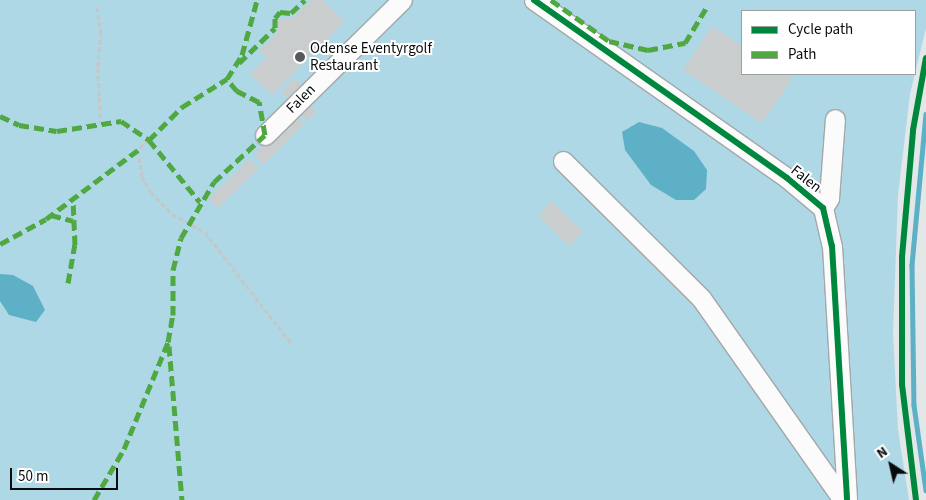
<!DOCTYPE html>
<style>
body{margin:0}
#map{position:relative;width:926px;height:500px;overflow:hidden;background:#e2e7e8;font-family:"Source Sans 3",sans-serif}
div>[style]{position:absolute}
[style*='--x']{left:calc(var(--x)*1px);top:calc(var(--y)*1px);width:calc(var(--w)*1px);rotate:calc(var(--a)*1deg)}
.green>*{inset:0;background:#aed8e6}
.water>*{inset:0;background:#5db0c6}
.stream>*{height:4.5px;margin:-2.25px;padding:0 2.25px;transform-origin:2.25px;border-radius:2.25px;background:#5db0c6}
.building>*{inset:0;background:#cacdce}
.path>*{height:2.5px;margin-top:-1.25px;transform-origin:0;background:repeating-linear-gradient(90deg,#c5c7c7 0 5px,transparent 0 7.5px)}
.roads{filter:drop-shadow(1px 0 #a3a7a8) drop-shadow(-1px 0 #a3a7a8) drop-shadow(0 1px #a3a7a8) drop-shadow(0 -1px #a3a7a8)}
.minor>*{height:19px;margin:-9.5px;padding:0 9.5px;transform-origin:9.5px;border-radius:9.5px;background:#fbfbfc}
.quiet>*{height:5px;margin-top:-2.5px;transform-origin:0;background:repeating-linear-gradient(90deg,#50a841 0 10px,transparent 0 15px)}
.cycleway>*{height:6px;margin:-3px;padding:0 3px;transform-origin:3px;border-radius:3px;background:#00873e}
.dots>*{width:14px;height:14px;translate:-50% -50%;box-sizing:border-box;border:2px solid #fff;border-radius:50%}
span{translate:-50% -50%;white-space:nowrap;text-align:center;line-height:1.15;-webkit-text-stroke:4px #fff;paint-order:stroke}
.poi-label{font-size:15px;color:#090c0d}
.left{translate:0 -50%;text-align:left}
.street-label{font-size:15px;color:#090c0d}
.legend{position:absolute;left:741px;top:10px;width:175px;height:65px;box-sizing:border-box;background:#fff;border:1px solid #9d9e9e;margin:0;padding:6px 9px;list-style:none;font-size:15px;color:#090c0d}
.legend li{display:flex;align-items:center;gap:10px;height:25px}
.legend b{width:25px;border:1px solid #9d9e9e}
.north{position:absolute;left:866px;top:440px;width:50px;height:50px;-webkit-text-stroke:4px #fff;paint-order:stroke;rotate:325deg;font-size:14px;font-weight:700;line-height:20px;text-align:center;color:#090c0d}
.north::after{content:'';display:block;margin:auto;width:18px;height:22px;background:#090c0d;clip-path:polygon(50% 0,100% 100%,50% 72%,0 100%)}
.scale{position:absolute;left:10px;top:468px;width:108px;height:22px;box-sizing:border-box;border:2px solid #090c0d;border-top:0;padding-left:6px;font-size:15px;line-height:18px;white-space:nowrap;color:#090c0d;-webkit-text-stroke:4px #fff;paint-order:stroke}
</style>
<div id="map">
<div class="green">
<i style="clip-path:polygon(evenodd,0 0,926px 0,926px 28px,910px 94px,898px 195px,893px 333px,898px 430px,909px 500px,0 500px,0 0,742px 11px,915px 11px,915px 74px,742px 74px,742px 11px)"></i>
</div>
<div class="water">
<i style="clip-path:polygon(639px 122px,662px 128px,694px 151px,707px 170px,706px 189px,694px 200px,676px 200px,651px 185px,625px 150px,622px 132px)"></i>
<i style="clip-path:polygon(0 274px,13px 275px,33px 286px,45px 310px,36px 322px,9px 315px,0 301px)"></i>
</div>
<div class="stream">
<i style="--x:926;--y:114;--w:152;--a:95.3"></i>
<i style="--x:912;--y:265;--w:140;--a:89.2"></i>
<i style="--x:914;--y:405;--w:86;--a:82"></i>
</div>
<div class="building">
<i style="clip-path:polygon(311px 0,323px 0,345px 21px,272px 95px,250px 74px,267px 58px,259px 51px,277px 33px,278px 19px,292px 18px)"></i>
<i style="clip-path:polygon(712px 26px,742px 46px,742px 74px,784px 74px,792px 79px,762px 123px,683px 70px)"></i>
<i style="clip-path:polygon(294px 78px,302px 86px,288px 100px,281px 92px)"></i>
<i style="clip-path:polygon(310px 105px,317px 112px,307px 121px,301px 114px)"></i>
<i style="clip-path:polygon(294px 113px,304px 123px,264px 165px,254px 155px)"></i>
<i style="clip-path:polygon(249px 159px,259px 168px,218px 208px,208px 199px)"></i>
<i style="clip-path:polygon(552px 201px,583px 232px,569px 246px,538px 215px)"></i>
</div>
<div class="path">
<i style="--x:97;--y:7;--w:25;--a:81"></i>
<i style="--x:101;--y:32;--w:36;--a:95"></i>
<i style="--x:98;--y:68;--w:55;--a:86.9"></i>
<i style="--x:149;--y:140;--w:15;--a:138"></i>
<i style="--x:138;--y:150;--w:26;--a:81"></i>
<i style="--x:142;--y:176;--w:18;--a:61"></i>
<i style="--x:151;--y:192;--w:30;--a:46"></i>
<i style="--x:172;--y:214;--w:38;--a:29"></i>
<i style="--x:205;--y:232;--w:142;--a:52.2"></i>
</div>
<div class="roads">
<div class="minor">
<i style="--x:534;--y:0;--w:309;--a:35.1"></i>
<i style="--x:787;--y:178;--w:47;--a:39.8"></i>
<i style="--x:823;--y:208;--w:39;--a:77"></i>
<i style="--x:832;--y:246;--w:254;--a:86.6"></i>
<i style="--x:265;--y:135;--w:192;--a:-44.6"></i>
<i style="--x:563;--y:161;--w:194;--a:44.8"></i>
<i style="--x:701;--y:298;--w:247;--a:54.9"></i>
<i style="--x:823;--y:208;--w:12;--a:-59"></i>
<i style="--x:829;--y:198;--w:79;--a:-85.7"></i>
</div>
</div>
<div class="quiet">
<i style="--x:551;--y:0;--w:71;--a:35.3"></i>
<i style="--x:609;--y:41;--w:40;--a:13"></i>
<i style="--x:648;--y:50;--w:38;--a:-11"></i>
<i style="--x:685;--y:43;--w:44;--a:-58.8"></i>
<i style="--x:239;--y:63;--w:50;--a:-44.2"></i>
<i style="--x:275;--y:28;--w:10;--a:-90"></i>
<i style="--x:275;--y:18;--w:8;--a:-50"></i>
<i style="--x:280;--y:12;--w:11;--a:5"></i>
<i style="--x:291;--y:13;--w:19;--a:-43"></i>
<i style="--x:0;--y:116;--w:21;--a:25"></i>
<i style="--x:19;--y:125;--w:38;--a:9"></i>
<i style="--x:57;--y:131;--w:65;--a:-8.9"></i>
<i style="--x:121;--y:121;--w:34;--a:34"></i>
<i style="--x:149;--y:140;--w:80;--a:50.6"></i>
<i style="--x:149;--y:140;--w:47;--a:-45"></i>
<i style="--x:182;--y:107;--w:53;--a:-31.9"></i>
<i style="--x:227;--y:79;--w:28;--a:-58"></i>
<i style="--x:242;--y:55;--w:57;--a:-74.7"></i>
<i style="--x:51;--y:215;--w:23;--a:15"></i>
<i style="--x:0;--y:244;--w:52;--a:-28.5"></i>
<i style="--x:46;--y:219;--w:115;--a:-36.9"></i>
<i style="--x:68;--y:283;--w:39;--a:-80"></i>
<i style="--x:75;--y:245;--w:46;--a:-92.5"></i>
<i style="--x:169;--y:346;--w:155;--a:85.2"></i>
<i style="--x:94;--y:500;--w:59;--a:-59.5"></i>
<i style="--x:124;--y:449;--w:116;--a:-67.6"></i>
<i style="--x:168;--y:342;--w:27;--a:-80"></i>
<i style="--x:173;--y:315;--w:45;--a:-90"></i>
<i style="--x:173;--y:270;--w:33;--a:-76"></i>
<i style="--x:181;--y:238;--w:65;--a:-59.5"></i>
<i style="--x:214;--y:182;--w:69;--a:-42.7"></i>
<i style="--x:265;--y:135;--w:34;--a:-100"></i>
<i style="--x:259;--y:102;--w:25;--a:-153"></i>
<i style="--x:237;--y:91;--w:16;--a:-130"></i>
</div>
<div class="cycleway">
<i style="--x:534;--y:0;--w:309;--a:35.1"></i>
<i style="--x:787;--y:178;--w:47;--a:39.8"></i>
<i style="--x:823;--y:208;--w:39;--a:77"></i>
<i style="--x:832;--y:246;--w:254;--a:86.6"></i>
<i style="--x:916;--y:500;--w:117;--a:-96.9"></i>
<i style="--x:902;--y:384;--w:127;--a:-90"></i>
<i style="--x:902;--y:257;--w:127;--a:-85"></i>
<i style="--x:913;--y:130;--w:73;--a:-79.8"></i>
</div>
<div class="dots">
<i style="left:300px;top:57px;background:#55595a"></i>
</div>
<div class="poi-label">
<span class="left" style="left:310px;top:57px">Odense Eventyrgolf<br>Restaurant</span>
</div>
<div class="street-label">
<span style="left:301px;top:99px;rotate:-45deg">Falen</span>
<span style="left:806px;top:179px;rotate:38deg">Falen</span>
</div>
<ul class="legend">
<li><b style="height:6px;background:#00873e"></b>Cycle path</li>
<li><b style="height:6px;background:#50a841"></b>Path</li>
</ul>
<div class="north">N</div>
<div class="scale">50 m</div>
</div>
